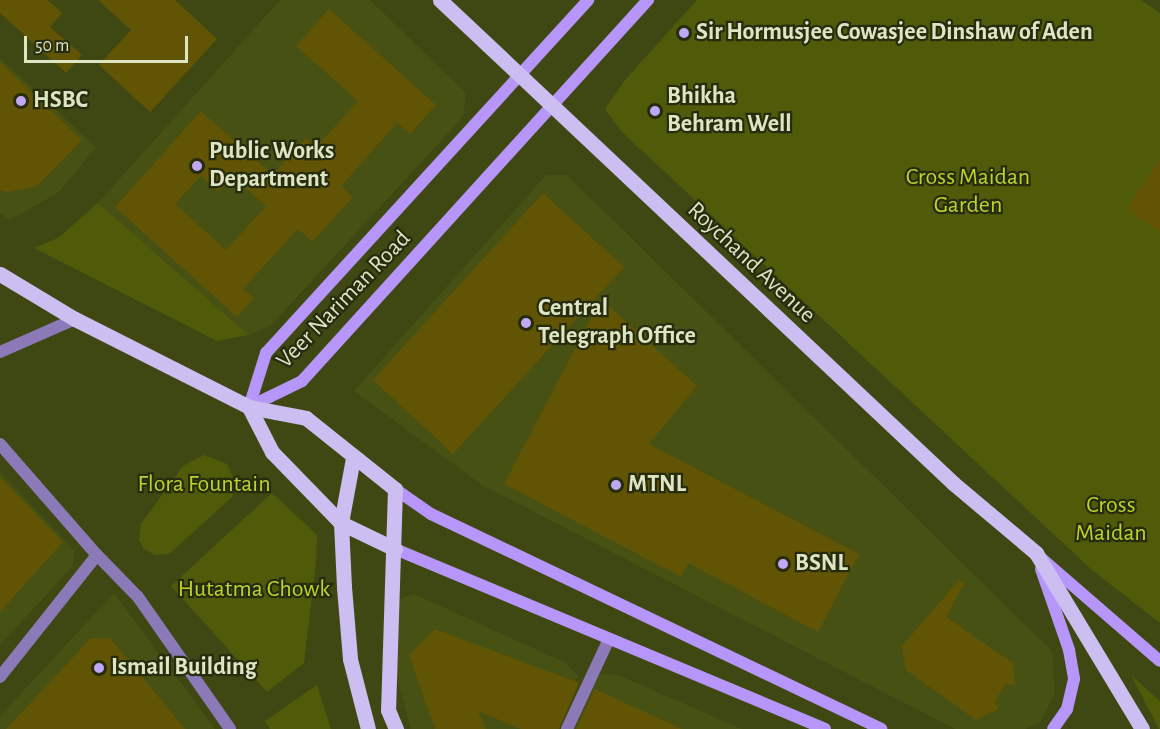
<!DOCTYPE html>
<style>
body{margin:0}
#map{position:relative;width:1160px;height:729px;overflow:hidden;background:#3f4812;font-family:"Alegreya Sans",sans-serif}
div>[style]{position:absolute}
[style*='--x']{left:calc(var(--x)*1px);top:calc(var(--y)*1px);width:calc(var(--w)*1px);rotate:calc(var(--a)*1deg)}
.built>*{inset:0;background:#475113}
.green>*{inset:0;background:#505b0a}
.building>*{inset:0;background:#615405}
.minor>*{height:12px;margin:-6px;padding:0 6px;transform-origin:6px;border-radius:6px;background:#8c79b7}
.tertiary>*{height:12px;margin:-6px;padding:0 6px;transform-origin:6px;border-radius:6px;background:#8c79b7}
.secondary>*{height:12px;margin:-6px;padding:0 6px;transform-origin:6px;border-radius:6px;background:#b696f9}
.primary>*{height:15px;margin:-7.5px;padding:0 7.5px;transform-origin:7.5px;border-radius:7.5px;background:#ccbef0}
.dots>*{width:16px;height:16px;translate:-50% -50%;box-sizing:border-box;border:3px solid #272c0f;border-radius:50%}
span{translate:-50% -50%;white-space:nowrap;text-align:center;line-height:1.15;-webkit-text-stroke:4.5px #272c0f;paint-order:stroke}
.poi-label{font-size:24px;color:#dde5c2;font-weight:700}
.left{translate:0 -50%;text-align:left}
.park-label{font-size:24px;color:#bcd32c}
.street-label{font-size:24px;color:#dde5c2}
.scale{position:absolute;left:24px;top:36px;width:164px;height:27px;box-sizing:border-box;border:3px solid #dde5c2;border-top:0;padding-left:8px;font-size:18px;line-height:21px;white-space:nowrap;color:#dde5c2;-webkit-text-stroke:4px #272c0f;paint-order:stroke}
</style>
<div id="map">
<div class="built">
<i style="clip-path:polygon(280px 0,370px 0,466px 93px,463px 117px,272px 324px,249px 335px,98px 203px)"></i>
<i style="clip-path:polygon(0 58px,96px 147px,59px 192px,10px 220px,0 213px)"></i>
<i style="clip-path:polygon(546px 175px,567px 175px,1052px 651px,1055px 693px,1040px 723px,1025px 729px,955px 729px,482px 485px,354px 391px)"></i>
<i style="clip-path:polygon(0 472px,75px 551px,72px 567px,0 645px)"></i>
<i style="clip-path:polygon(114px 593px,215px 729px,0 729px,0 716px)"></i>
<i style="clip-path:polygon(414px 594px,566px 663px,578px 676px,553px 729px,411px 729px,393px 664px,393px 601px)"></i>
<i style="clip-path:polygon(600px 674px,618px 675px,742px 729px,572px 729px)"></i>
</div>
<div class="green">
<i style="clip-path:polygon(697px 0,1141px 0,1160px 13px,1160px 623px,1092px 570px,622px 132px,605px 109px,625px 80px)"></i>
<i style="clip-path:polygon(98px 203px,249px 335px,217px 341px,34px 248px,58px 238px)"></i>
<i style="clip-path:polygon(204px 455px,227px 464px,236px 485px,232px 497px,169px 554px,155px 555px,144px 549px,139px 540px,141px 524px,183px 466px)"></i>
<i style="clip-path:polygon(272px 493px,317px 535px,316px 563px,304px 663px,267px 692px,171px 586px)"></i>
<i style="clip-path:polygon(1131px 675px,1160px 701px,1160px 729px,1159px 729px)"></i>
<i style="clip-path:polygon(317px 685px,331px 729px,270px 729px,265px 721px)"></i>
</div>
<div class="building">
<i style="clip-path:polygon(0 0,48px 0,62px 13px,50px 27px,82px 55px,66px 73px,0 13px)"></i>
<i style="clip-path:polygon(98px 0,175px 0,217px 39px,150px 112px,99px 65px,131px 30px)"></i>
<i style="clip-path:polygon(evenodd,329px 9px,436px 105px,410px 134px,397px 123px,341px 186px,353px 197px,312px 242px,298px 229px,243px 289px,254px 298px,237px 317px,115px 207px,201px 111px,273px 175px,306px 138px,316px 147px,358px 101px,296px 46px,329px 9px,201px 176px,218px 192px,232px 176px,266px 206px,226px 250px,175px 204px,201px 176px)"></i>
<i style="clip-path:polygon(0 62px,82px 140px,37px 186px,9px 192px,0 190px)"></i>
<i style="clip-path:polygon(1160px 159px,1160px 232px,1126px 209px)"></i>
<i style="clip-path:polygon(543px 193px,624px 267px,453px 454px,373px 380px)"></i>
<i style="clip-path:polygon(601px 299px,697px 386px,649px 444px,859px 554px,818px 632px,688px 563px,681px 577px,504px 484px)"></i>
<i style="clip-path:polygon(0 477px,63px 542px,0 612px)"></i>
<i style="clip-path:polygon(959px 580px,964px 584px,946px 617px,1013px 663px,1015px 685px,1006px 684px,995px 701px,998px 709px,976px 720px,906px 670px,902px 646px)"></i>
<i style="clip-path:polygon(435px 629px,579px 683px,559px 729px,521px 729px,478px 711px,486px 729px,435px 729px,409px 655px)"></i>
<i style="clip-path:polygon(91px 638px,110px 638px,185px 729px,6px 729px)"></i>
<i style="clip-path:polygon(595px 689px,597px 690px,682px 729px,576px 729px)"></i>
</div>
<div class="minor">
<i style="--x:97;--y:555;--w:59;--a:45.7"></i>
<i style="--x:138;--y:597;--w:161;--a:55.1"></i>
<i style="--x:567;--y:729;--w:99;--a:-65"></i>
</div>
<div class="tertiary">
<i style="--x:0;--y:352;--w:82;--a:-23.7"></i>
<i style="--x:0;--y:444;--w:147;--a:48.9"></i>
<i style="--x:97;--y:555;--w:156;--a:128.5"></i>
</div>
<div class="secondary">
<i style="--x:249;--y:407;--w:59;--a:-26.1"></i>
<i style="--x:302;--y:381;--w:515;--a:-47.76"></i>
<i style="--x:249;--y:407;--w:57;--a:-72.5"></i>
<i style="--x:266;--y:353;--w:478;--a:-47.6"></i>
<i style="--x:395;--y:489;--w:44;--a:34.8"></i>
<i style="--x:431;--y:514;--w:499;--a:25.5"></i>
<i style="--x:395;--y:549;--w:466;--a:22.7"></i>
<i style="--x:1041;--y:558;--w:157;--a:40.9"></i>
<i style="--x:1041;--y:569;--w:86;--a:70.9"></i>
<i style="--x:1069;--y:650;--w:29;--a:80"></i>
<i style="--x:1074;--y:679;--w:31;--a:103"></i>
<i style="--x:1067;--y:709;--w:24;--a:125"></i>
</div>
<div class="primary">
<i style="--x:440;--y:0;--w:705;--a:43.27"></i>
<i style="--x:953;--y:483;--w:109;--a:40.1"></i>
<i style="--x:1036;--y:553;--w:205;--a:58.9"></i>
<i style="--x:0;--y:274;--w:87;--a:31"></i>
<i style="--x:75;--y:319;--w:195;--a:26.8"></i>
<i style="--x:249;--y:407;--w:58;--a:10.9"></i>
<i style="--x:306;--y:418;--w:114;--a:38.6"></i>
<i style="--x:395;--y:489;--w:221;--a:91.8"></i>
<i style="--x:388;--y:710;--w:21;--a:67"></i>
<i style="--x:249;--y:407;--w:51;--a:62.9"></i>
<i style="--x:272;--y:452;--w:99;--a:45.8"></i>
<i style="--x:341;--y:523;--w:60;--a:25.7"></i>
<i style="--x:353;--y:458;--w:66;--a:100.5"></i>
<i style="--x:341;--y:523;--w:64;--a:87.3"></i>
<i style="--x:344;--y:587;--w:72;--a:85.2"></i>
<i style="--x:350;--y:659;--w:72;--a:75.6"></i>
</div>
<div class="dots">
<i style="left:684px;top:33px;background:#bfa8f4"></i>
<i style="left:21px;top:101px;background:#bfa8f4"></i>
<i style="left:655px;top:111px;background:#bfa8f4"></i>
<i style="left:197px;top:166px;background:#bfa8f4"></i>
<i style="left:526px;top:323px;background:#bfa8f4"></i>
<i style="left:616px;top:485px;background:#bfa8f4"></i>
<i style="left:783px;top:564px;background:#bfa8f4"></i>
<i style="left:99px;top:668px;background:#bfa8f4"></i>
</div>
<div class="poi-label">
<span class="left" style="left:696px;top:33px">Sir Hormusjee Cowasjee Dinshaw of Aden</span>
<span class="left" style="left:667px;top:111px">Bhikha<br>Behram Well</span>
<span class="left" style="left:33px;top:101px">HSBC</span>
<span class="left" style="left:209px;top:166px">Public Works<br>Department</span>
<span class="left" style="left:538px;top:323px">Central<br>Telegraph Office</span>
<span class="left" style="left:628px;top:485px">MTNL</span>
<span class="left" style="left:795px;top:564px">BSNL</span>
<span class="left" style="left:111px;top:668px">Ismail Building</span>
</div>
<div class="park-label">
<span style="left:968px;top:192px">Cross Maidan<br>Garden</span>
<span style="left:204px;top:485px">Flora Fountain</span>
<span style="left:1111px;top:520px">Cross<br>Maidan</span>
<span style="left:254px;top:590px">Hutatma Chowk</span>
</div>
<div class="street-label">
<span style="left:751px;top:263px;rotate:43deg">Roychand Avenue</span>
<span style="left:344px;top:300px;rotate:-46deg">Veer Nariman Road</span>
</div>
<div class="scale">50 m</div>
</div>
